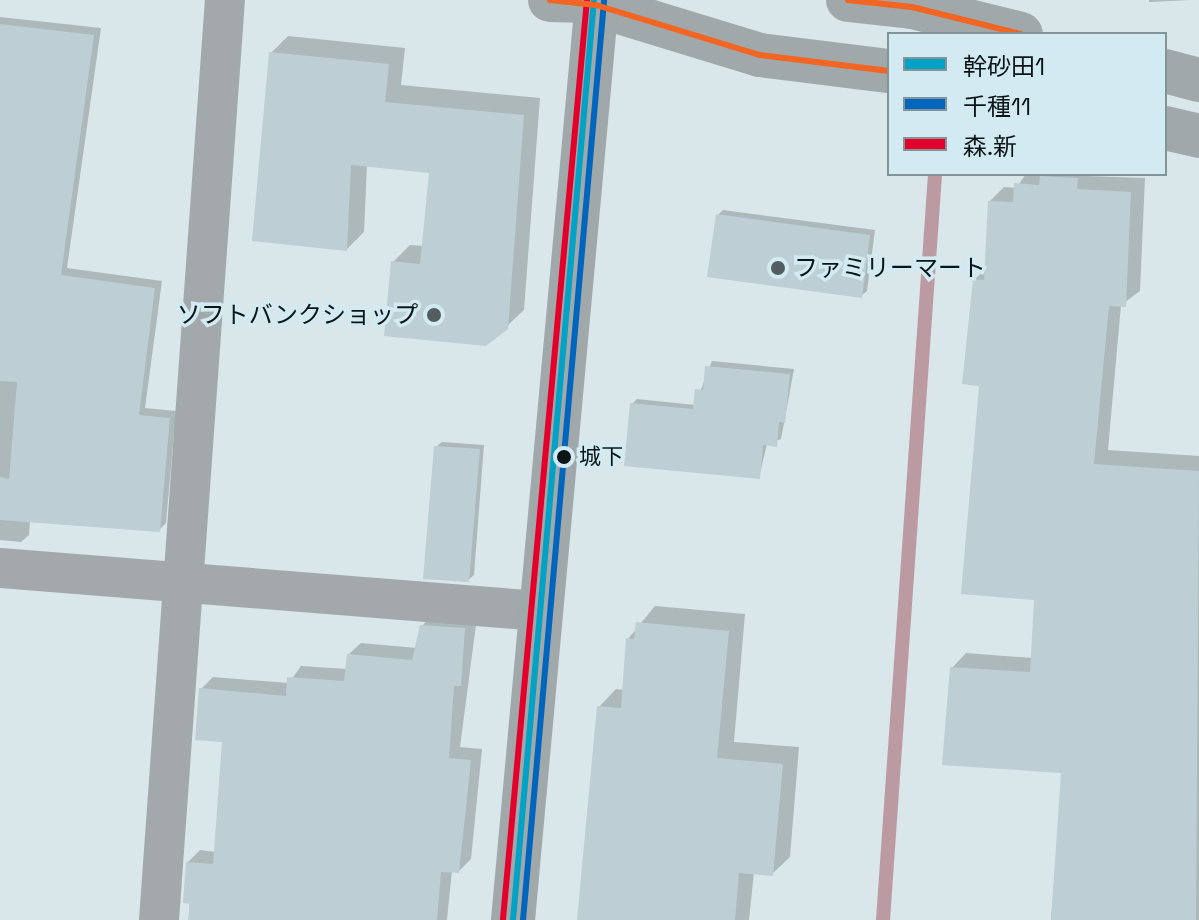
<!DOCTYPE html>
<meta charset="utf-8">
<style>
body{margin:0}
#map{position:relative;width:1199px;height:920px;overflow:hidden;background:#d9e6ea;font-family:"Space Grotesk","Noto Sans JP",sans-serif}
div>[style]{position:absolute}
[style*='--x']{left:calc(var(--x)*1px);top:calc(var(--y)*1px);width:calc(var(--w)*1px);rotate:calc(var(--a)*1deg)}
.shadow>*{inset:0;background:#0003}
.stream>*{height:14px;margin:-7px;padding:0 7px;transform-origin:7px;border-radius:7px;background:#bc9aa1}
.building>*{inset:0;background:#bdcfd4}
.street>*{height:40px;margin:-20px;padding:0 20px;transform-origin:20px;border-radius:20px;background:#a3a9aa}
.secondary>*{height:44px;margin:-22px;padding:0 22px;transform-origin:22px;border-radius:22px;background:#a1a8aa}
.bus-1>*{height:6px;margin:-3px;padding:0 3px;transform-origin:3px;border-radius:3px;background:#01a2c5}
.bus-2>*{height:6px;margin:-3px;padding:0 3px;transform-origin:3px;border-radius:3px;background:#0065bd}
.bus-3>*{height:6px;margin:-3px;padding:0 3px;transform-origin:3px;border-radius:3px;background:#e4002b}
.bus-4>*{height:6px;margin:-3px;padding:0 3px;transform-origin:3px;border-radius:3px;background:#f26522}
.dots>*{width:22px;height:22px;translate:-50% -50%;box-sizing:border-box;border:4px solid #d2eaf1;border-radius:50%}
span{translate:-50% -50%;white-space:nowrap;text-align:center;line-height:1.15;-webkit-text-stroke:7px #d2eaf1;paint-order:stroke}
.bus-label{font-size:22px;color:#0c1416}
.left{translate:0 -50%;text-align:left}
.poi-label{font-size:24px;color:#0c1416}
.right{translate:-100% -50%;text-align:right}
.legend{position:absolute;left:887px;top:32px;width:280px;height:144px;box-sizing:border-box;background:#d2eaf1;border:2px solid #839499;margin:0;padding:10px 14px;list-style:none;font-size:24px;color:#0c1416}
.legend li{display:flex;align-items:center;gap:16px;height:40px}
.legend b{width:40px;border:2px solid #839499}
</style>
<div id="map">
<div class="shadow">
<i style="clip-path:polygon(1149px 0,1191px 0,1149px 2px)"></i>
<i style="clip-path:polygon(0 17px,101px 28px,67px 268px,162px 281px,145px 408px,176px 411px,166px 523px,159px 530px,30px 520px,29px 535px,21px 542px,0 540px)"></i>
<i style="clip-path:polygon(288px 36px,405px 48px,401px 85px,540px 98px,524px 310px,506px 327px,393px 262px,410px 245px,424px 246px,431px 171px,367px 165px,364px 232px,347px 249px,271px 53px)"></i>
<i style="clip-path:polygon(1026px 174px,1145px 178px,1140px 291px,1121px 305px,1108px 450px,1199px 456px,1199px 920px,1051px 920px,1063px 771px,952px 668px,966px 653px,1033px 658px,1037px 598px,974px 280px,987px 268px,990px 201px,1004px 187px,1016px 188px)"></i>
<i style="clip-path:polygon(723px 210px,875px 230px,867px 291px,861px 296px,718px 215px)"></i>
<i style="clip-path:polygon(712px 361px,794px 369px,781px 439px,767px 444px,759px 477px,632px 404px,637px 399px,695px 405px)"></i>
<i style="clip-path:polygon(442px 442px,484px 445px,474px 575px,468px 580px,436px 447px)"></i>
<i style="clip-path:polygon(655px 606px,745px 614px,734px 742px,799px 747px,790px 857px,772px 874px,754px 872px,749px 920px,579px 920px,599px 707px,616px 689px,624px 690px,628px 639px)"></i>
<i style="clip-path:polygon(434px 613px,477px 617px,460px 747px,482px 749px,471px 859px,459px 871px,452px 870px,447px 920px,190px 920px,188px 862px,200px 850px,216px 852px,224px 741px,201px 689px,213px 677px,289px 683px,301px 666px,347px 669px,348px 655px,361px 643px,417px 648px,422px 626px)"></i>
</div>
<div class="stream">
<i style="--x:883;--y:920;--w:748;--a:-86.01"></i>
</div>
<div class="building">
<i style="clip-path:polygon(0 24px,94px 35px,61px 275px,155px 288px,139px 415px,170px 418px,160px 532px,0 520px,0 477px,9px 479px,17px 382px,0 381px)"></i>
<i style="clip-path:polygon(269px 52px,389px 64px,385px 102px,524px 115px,508px 329px,486px 346px,384px 336px,391px 261px,420px 264px,429px 173px,351px 165px,347px 251px,252px 241px)"></i>
<i style="clip-path:polygon(1040px 176px,1078px 178px,1077px 189px,1131px 192px,1126px 307px,1109px 306px,1094px 464px,1199px 471px,1196px 920px,1051px 920px,1061px 773px,942px 765px,950px 667px,1030px 672px,1034px 600px,961px 594px,979px 386px,962px 384px,973px 279px,984px 280px,988px 201px,1013px 202px,1014px 183px,1039px 185px)"></i>
<i style="clip-path:polygon(716px 214px,870px 235px,862px 298px,707px 277px)"></i>
<i style="clip-path:polygon(705px 366px,790px 374px,785px 423px,779px 422px,777px 447px,763px 445px,760px 479px,624px 466px,630px 403px,693px 409px,695px 389px,703px 390px)"></i>
<i style="clip-path:polygon(434px 446px,480px 449px,469px 582px,423px 579px)"></i>
<i style="clip-path:polygon(636px 622px,729px 631px,717px 758px,783px 764px,773px 876px,739px 873px,735px 920px,577px 920px,597px 706px,621px 708px,626px 638px,634px 639px)"></i>
<i style="clip-path:polygon(420px 625px,465px 628px,461px 686px,454px 686px,449px 758px,471px 760px,459px 873px,441px 872px,437px 920px,188px 920px,190px 904px,183px 903px,186px 862px,213px 864px,222px 742px,195px 740px,199px 688px,286px 696px,287px 677px,344px 681px,347px 654px,412px 660px)"></i>
</div>
<div class="street">
<i style="--x:0;--y:568;--w:541;--a:4.56"></i>
<i style="--x:159;--y:920;--w:922;--a:-85.9"></i>
</div>
<div class="secondary">
<i style="--x:550;--y:0;--w:76;--a:1.5"></i>
<i style="--x:848;--y:0;--w:64;--a:6.2"></i>
<i style="--x:912;--y:7;--w:112;--a:13.9"></i>
<i style="--x:596;--y:5;--w:171;--a:17"></i>
<i style="--x:760;--y:55;--w:130;--a:7.1"></i>
<i style="--x:1165;--y:71;--w:35;--a:15"></i>
<i style="--x:1165;--y:128;--w:35;--a:13"></i>
<i style="--x:513;--y:920;--w:924;--a:-84.78"></i>
</div>
<div class="bus-1">
<i style="--x:513;--y:920;--w:924;--a:-84.97"></i>
</div>
<div class="bus-2">
<i style="--x:523;--y:920;--w:923;--a:-84.96"></i>
</div>
<div class="bus-3">
<i style="--x:503;--y:919;--w:923;--a:-84.78"></i>
</div>
<div class="bus-4">
<i style="--x:550;--y:0;--w:46;--a:6.2"></i>
<i style="--x:596;--y:5;--w:171;--a:17"></i>
<i style="--x:760;--y:55;--w:130;--a:7.1"></i>
<i style="--x:848;--y:0;--w:64;--a:6.2"></i>
<i style="--x:912;--y:7;--w:112;--a:13.9"></i>
</div>
<div class="dots">
<i style="left:778px;top:268px;background:#545e60"></i>
<i style="left:434px;top:315px;background:#545e60"></i>
<i style="left:564px;top:457px;background:#0c1416"></i>
</div>
<div class="bus-label">
<span class="left" style="left:579px;top:457px">城下</span>
</div>
<div class="poi-label">
<span class="left" style="left:794px;top:268px">ファミリーマート</span>
<span class="right" style="left:418px;top:315px">ソフトバンクショップ</span>
</div>
<ul class="legend">
<li><b style="height:10px;background:#01a2c5"></b>幹砂田1</li>
<li><b style="height:10px;background:#0065bd"></b>千種11</li>
<li><b style="height:10px;background:#e4002b"></b>森.新</li>
</ul>
</div>
